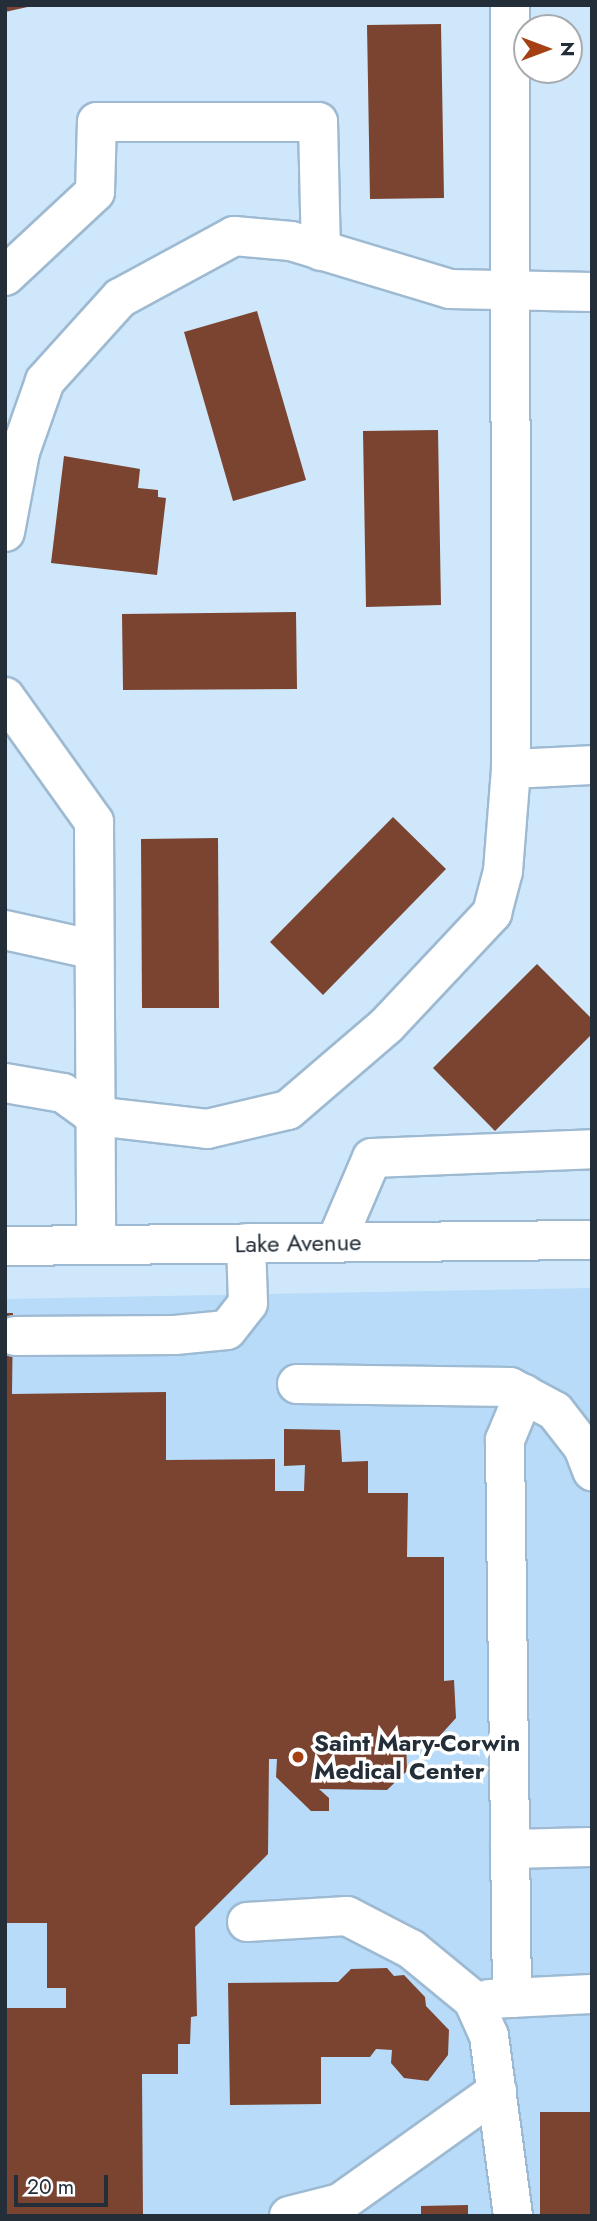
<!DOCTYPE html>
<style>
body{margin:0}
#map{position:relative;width:597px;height:2221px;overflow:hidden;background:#cfe7fa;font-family:Jost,sans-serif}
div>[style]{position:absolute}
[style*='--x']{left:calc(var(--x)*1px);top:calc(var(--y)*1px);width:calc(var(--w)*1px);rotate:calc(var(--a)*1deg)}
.built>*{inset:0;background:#b7dbf8}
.building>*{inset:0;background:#7b4431}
.roads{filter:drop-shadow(2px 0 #9ebad2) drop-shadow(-2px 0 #9ebad2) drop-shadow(0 2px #9ebad2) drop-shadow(0 -2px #9ebad2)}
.minor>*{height:38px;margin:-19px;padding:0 19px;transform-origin:19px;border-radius:19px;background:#fff}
.major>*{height:38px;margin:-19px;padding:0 19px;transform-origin:19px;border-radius:19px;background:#fff}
.dots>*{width:19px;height:19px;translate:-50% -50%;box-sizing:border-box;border:4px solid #fff;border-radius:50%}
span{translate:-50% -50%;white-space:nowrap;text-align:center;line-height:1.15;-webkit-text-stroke:7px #fff;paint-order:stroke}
.street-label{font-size:24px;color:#232e38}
.poi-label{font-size:24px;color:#232e38;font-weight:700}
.left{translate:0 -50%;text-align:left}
.frame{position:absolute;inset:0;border:7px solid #232e38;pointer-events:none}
.north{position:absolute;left:513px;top:14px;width:70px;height:70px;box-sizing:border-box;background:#fff;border:2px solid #a7abaf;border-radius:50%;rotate:90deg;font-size:19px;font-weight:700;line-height:28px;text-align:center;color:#232e38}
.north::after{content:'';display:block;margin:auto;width:24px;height:32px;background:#a53f14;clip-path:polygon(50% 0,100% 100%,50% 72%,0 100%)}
.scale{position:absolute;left:14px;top:2175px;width:94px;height:32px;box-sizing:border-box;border:4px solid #232e38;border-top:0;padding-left:9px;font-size:21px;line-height:24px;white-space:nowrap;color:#232e38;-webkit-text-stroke:5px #fff;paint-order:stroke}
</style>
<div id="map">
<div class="built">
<i style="clip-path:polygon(592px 1288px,592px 2216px,5px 2216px,5px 1299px)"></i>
</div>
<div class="building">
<i style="clip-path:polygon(5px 5px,32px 5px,32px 6px,5px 12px)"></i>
<i style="clip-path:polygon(441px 24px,444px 198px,370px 199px,367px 25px)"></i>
<i style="clip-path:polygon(257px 311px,306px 480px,233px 501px,184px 332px)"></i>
<i style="clip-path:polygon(438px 430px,441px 605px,366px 607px,363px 431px)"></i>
<i style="clip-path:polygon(64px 456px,140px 469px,138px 488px,158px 490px,158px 497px,166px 498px,157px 575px,51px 563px)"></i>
<i style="clip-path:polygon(296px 612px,297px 689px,123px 690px,122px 614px)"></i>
<i style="clip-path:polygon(393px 817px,446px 869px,323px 995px,270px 942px)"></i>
<i style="clip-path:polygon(218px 838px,219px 1008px,142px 1008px,141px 839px)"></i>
<i style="clip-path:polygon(537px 964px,592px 1019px,592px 1034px,495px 1131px,433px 1068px)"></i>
<i style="clip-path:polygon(5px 1313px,13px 1313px,12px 1394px,166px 1392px,166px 1460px,275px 1459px,275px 1491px,304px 1491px,305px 1465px,284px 1466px,284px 1429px,340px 1430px,342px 1462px,368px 1461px,368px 1493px,408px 1493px,407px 1557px,444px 1557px,444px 1681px,454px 1680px,456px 1718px,436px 1740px,406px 1740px,407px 1771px,387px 1790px,319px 1789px,329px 1798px,329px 1811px,311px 1811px,276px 1777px,277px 1759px,269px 1759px,268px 1854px,195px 1927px,197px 2016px,191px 2017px,190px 2044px,178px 2044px,178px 2074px,142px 2074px,143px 2216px,5px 2216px,5px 2008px,66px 2008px,66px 1988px,47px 1988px,47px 1923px,5px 1923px)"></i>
<i style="clip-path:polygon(387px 1968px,394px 1976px,404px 1975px,425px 1997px,426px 2006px,449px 2030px,448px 2055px,428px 2081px,404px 2078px,391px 2063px,392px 2050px,376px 2049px,370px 2057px,321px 2057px,321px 2104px,230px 2105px,228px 1983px,338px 1982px,351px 1969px)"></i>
<i style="clip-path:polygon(540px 2112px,592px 2112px,592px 2216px,540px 2216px)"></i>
<i style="clip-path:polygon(468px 2205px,468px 2216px,421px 2216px,421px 2206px)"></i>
</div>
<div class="roads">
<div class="minor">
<i style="--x:510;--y:5;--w:764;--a:89.93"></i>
<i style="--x:511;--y:769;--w:81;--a:-2.8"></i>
<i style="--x:5;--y:276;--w:123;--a:-43"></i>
<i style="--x:95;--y:192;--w:70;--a:-88.4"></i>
<i style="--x:97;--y:122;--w:221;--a:0"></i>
<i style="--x:318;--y:122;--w:129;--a:88.7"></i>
<i style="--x:5;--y:532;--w:81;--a:-79.4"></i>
<i style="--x:20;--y:452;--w:75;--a:-70.6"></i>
<i style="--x:45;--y:381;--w:112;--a:-47.9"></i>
<i style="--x:120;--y:298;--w:130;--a:-28.5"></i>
<i style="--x:234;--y:236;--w:57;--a:5"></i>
<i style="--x:291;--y:241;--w:166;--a:16.8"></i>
<i style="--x:450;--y:289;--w:142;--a:1.2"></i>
<i style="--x:5;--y:697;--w:153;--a:54.5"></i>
<i style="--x:94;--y:822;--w:422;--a:89.7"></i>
<i style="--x:5;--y:930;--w:88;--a:12.5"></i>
<i style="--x:5;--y:1083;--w:59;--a:9.8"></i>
<i style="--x:63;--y:1093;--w:39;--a:36"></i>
<i style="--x:95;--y:1116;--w:113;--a:6.6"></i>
<i style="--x:207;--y:1129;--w:83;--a:-13.2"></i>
<i style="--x:288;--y:1110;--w:130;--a:-40.6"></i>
<i style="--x:387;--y:1025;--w:154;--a:-46.8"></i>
<i style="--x:492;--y:913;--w:43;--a:-75.3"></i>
<i style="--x:503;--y:871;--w:102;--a:-85.5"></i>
<i style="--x:336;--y:1242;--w:91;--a:-66.8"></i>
<i style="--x:372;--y:1158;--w:220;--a:-2.3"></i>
<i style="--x:15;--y:1336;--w:160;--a:-0.4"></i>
<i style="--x:175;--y:1335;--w:52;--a:-5.5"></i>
<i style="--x:227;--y:1330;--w:34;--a:-52"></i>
<i style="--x:248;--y:1303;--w:60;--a:-91.9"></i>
<i style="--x:297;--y:1384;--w:213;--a:0.8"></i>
<i style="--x:510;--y:1387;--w:51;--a:28.1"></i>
<i style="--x:555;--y:1411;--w:46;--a:52.1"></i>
<i style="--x:583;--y:1447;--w:26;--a:69"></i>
<i style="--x:510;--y:1849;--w:82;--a:-1.4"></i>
<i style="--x:247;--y:1922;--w:100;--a:-3.4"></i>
<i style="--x:347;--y:1916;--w:72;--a:27.3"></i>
<i style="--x:411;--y:1949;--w:80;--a:39.4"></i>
<i style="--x:473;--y:2000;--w:39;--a:66"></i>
<i style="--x:489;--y:2036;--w:182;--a:82.4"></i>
<i style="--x:512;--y:1998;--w:558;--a:-90.72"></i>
<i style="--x:505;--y:1440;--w:50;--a:-67.6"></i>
<i style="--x:489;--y:1999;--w:103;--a:-2.8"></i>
<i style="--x:289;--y:2216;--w:53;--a:-14.3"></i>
<i style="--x:340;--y:2203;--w:193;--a:-35.5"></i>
</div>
<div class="major">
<i style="--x:5;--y:1246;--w:587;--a:-0.59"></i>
</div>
</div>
<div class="dots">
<i style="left:298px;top:1757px;background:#a53f14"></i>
</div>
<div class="street-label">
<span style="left:298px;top:1243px;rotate:-1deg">Lake Avenue</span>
</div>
<div class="poi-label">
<span class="left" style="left:314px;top:1757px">Saint Mary-Corwin<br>Medical Center</span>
</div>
<div class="frame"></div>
<div class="north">N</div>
<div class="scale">20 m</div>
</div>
